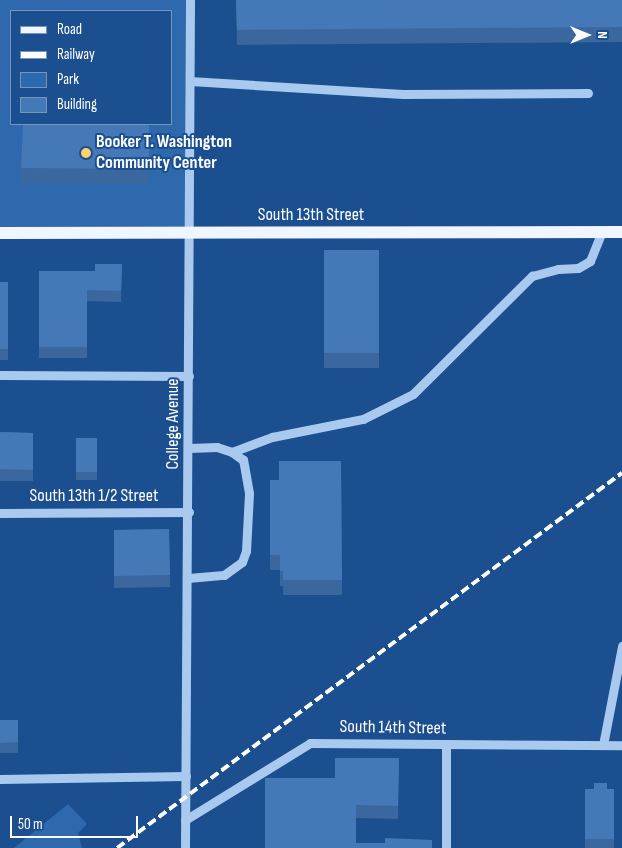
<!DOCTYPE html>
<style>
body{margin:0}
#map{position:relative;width:622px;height:848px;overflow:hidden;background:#1b4f8f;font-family:"Sofia Sans Condensed",sans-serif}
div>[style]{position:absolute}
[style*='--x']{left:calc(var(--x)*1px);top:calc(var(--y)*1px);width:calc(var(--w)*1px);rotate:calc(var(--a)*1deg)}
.green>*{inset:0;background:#2e69ad}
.minor>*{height:9px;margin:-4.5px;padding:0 4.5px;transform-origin:4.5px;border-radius:4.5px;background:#a9c9ee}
.major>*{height:12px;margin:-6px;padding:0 6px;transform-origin:6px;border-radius:6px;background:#f0f6ff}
.rail>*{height:4px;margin-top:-2px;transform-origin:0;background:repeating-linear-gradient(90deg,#fff 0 9px,transparent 0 13px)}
.wall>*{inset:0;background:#3a679d}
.building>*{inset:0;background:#4478b7}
.dots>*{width:14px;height:14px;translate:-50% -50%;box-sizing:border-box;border:2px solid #1b4f8f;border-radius:50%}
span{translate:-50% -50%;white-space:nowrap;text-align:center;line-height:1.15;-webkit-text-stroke:4px #1b4f8f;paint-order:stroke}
.poi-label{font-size:18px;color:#fff;font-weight:700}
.left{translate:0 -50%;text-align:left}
.street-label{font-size:18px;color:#fff}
.legend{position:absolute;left:10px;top:10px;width:162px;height:115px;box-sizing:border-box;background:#1b4f8f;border:1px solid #7695bc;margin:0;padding:6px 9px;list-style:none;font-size:15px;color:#fff}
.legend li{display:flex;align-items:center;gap:10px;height:25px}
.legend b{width:25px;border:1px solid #7695bc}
.north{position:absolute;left:562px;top:10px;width:50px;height:50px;-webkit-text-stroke:4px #1b4f8f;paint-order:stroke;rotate:90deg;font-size:14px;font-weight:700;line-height:20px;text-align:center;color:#fff}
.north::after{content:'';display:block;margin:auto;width:18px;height:22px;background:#fff;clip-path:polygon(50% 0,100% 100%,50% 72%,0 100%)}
.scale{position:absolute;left:10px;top:816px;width:128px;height:22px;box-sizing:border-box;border:2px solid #fff;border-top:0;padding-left:6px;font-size:15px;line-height:18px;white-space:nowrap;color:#fff;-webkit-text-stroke:4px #1b4f8f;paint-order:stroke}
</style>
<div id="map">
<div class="green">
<i style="clip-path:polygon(evenodd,0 0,190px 0,190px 233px,0 233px,0 0,11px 11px,171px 11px,171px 124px,11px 124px,11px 11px)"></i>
<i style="clip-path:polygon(68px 804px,87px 824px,78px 833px,82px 848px,14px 848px)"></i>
</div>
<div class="minor">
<i style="--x:190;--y:81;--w:213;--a:3.5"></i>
<i style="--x:403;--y:94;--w:185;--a:-0.3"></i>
<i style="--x:0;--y:375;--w:189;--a:0.3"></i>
<i style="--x:232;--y:452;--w:43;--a:-20.6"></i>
<i style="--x:272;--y:437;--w:93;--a:-11.2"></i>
<i style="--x:363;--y:419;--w:56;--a:-26.6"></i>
<i style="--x:413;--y:394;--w:168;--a:-44.8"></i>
<i style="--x:532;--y:276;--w:27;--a:-15"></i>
<i style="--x:558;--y:269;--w:20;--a:-3"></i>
<i style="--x:578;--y:268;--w:14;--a:-30"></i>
<i style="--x:590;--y:261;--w:31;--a:-68"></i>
<i style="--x:0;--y:513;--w:189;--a:-0.3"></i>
<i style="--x:188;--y:578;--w:36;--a:-5"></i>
<i style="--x:224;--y:575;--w:22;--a:-36"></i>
<i style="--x:242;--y:562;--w:12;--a:-70"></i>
<i style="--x:246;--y:551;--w:58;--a:-87"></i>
<i style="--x:249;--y:493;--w:34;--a:-100"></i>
<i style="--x:243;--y:460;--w:14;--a:-144"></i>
<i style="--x:232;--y:452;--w:16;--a:-162"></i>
<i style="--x:217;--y:447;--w:28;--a:178"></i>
<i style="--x:603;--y:745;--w:101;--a:-79.1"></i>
<i style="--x:0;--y:779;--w:186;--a:-0.9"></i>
<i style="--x:185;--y:820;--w:147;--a:-31.6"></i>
<i style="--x:310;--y:743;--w:312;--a:0.4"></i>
<i style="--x:185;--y:848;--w:848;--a:-89.66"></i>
<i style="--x:446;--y:848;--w:103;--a:-90"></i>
</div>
<div class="major">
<i style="--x:0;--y:233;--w:622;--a:-0.09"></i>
</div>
<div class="rail">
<i style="--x:117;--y:848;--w:629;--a:-36.6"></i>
</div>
<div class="wall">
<i style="clip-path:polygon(236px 0,622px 0,622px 42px,237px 45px)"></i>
<i style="clip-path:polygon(149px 124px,149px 184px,21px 183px,21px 168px)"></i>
<i style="clip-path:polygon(324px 250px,379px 250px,379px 368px,324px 368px)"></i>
<i style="clip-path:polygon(122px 264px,121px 302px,87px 301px,87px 358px,39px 358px,39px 271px,95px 271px)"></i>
<i style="clip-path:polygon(0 282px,8px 282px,8px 360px,0 360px)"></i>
<i style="clip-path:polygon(0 432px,33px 433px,33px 481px,0 481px)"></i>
<i style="clip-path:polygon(76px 438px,97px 438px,97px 480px,76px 480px)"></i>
<i style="clip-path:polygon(341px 461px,342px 595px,283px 595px,283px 586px,280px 586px,280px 570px,270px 570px,270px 480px,279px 480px)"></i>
<i style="clip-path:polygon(169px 529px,170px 587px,114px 588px,114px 530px)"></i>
<i style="clip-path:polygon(0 720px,18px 720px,18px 753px,0 753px)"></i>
<i style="clip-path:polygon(399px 758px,398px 819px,356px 818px,356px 843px,432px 848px,265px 848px,335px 778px)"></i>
<i style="clip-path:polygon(585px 789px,614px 789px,614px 848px,585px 848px)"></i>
</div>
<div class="building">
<i style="clip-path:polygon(236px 0,622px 0,622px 27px,237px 30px)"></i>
<i style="clip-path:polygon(23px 124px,149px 124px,149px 169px,21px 168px)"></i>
<i style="clip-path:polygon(324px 250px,379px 250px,379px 353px,324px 353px)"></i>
<i style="clip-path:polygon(95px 264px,122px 264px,121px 291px,87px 290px,87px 347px,39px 347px,39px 271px,95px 271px)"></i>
<i style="clip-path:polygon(0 282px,8px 282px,8px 349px,0 349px)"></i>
<i style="clip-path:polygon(0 432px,33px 433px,33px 470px,0 469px)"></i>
<i style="clip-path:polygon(76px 438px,97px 438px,97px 472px,76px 472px)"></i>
<i style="clip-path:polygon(279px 461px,341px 461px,342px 580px,283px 580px,283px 571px,280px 571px,280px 555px,270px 555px,270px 480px,279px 480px)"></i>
<i style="clip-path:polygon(169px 529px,170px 575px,114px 576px,114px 530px)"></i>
<i style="clip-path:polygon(0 720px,18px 720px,18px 742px,0 743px)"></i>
<i style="clip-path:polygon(335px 758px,399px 758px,398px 806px,356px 805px,356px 843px,385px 843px,385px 838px,432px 840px,432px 848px,265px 848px,265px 778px,335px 778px)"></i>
<i style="clip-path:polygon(594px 783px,607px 783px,607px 789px,614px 789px,614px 839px,585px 839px,585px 789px,594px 789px)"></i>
</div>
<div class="dots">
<i style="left:86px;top:153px;background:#ffd166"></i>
</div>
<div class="poi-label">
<span class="left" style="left:96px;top:153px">Booker T. Washington<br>Community Center</span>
</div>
<div class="street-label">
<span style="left:311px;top:215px">South 13th Street</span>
<span style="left:173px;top:424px;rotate:-90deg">College Avenue</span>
<span style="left:94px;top:496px">South 13th 1/2 Street</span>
<span style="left:393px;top:728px;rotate:1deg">South 14th Street</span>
</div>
<ul class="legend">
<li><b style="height:6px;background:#f0f6ff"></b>Road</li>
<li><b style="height:6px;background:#fff"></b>Railway</li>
<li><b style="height:14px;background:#2e69ad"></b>Park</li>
<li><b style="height:14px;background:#4478b7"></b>Building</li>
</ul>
<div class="north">N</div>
<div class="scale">50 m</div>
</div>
